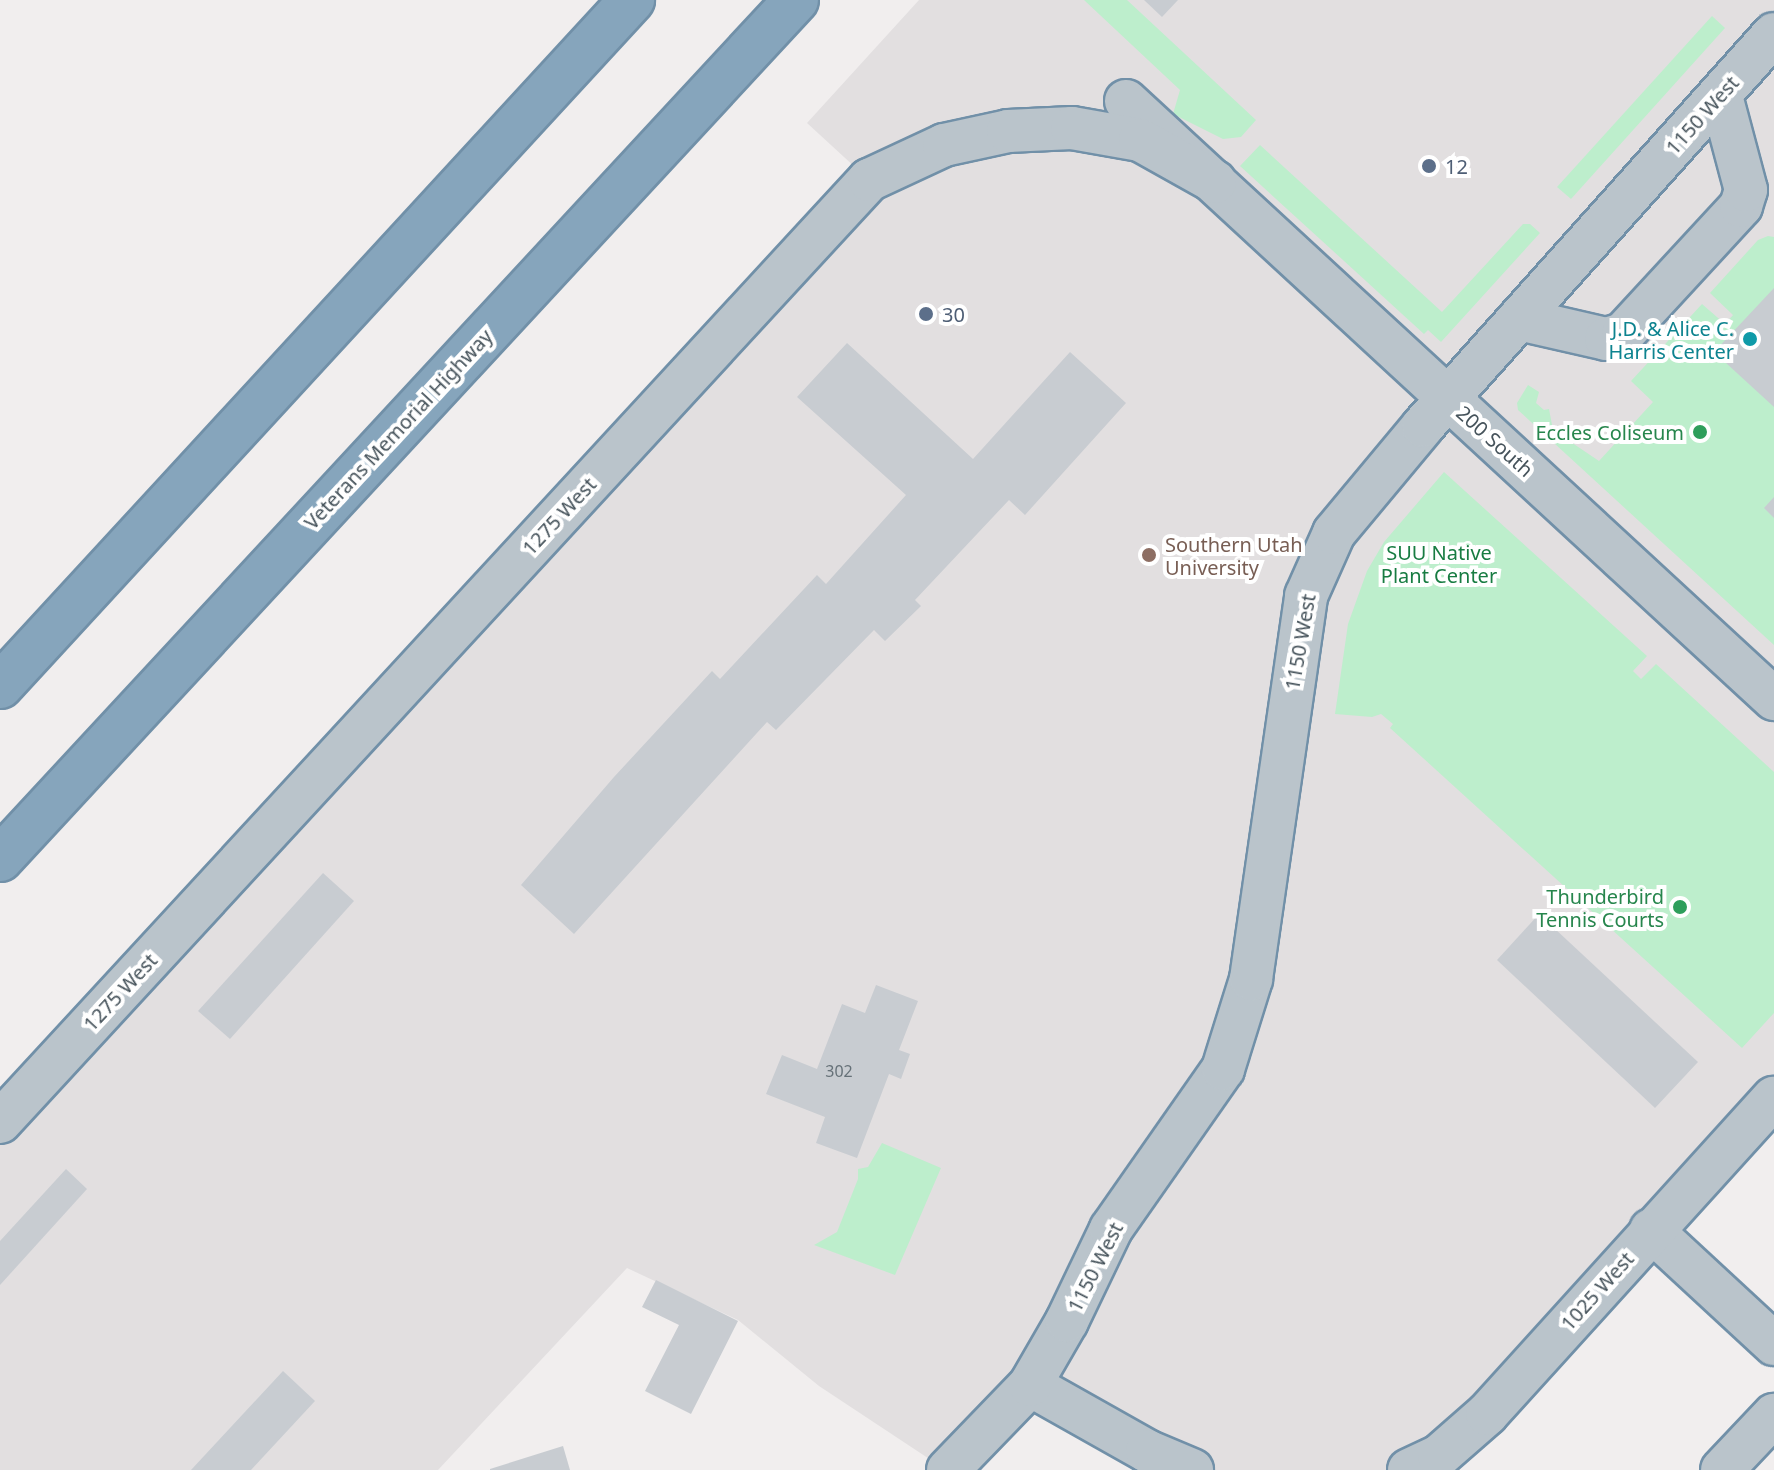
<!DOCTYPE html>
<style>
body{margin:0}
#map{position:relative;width:1774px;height:1470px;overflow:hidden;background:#f1eeee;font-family:"Noto Sans",sans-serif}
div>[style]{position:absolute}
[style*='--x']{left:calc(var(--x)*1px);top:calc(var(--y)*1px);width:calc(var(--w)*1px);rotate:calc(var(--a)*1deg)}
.education>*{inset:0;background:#e2dfe0}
.green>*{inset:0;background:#bdeecc}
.building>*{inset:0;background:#c8ccd1}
.roads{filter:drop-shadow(2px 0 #7190a8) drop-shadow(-2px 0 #7190a8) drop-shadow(0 2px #7190a8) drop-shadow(0 -2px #7190a8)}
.minor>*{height:42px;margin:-21px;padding:0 21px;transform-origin:21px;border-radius:21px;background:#bac4cb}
.highway>*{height:44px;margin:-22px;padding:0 22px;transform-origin:22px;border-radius:22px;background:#86a5bc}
.dots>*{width:22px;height:22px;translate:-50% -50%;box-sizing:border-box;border:4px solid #fff;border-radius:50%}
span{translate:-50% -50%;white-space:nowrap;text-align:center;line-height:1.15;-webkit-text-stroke:8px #fff;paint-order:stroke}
.number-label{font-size:16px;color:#667178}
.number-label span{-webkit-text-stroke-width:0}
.street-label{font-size:20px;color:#46535b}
.service-label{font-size:20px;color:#4e5e75}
.left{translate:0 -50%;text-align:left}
.culture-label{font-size:20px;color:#0d838f}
.right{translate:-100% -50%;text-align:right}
.leisure-label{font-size:20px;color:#27864d}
.education-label{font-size:20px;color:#785e54}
.park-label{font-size:20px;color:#187c42}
</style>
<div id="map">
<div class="education">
<i style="clip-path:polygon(919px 0,1774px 0,1774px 1098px,1409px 1470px,1192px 1470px,1030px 1385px,946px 1470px,819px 1386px,738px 1320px,627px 1268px,438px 1470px,0 1470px,0 1122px,869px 180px,807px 123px)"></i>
</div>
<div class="green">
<i style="clip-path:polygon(1084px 0,1127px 0,1256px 120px,1241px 137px,1223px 139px,1173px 114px,1180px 90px)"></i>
<i style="clip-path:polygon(1712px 16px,1725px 28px,1571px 199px,1557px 187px)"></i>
<i style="clip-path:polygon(1260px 145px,1442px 312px,1523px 224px,1530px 224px,1540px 233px,1441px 342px,1428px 330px,1424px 334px,1240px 166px)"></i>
<i style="clip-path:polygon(1768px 236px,1774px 237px,1774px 645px,1518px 410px,1517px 403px,1528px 385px,1539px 392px,1536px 403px,1544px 410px,1549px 409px,1553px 430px,1599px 461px,1653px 402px,1631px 381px,1702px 304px,1725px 324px,1733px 315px,1710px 293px,1758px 240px)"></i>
<i style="clip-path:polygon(1444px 472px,1647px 656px,1633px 671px,1641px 679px,1656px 664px,1774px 772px,1774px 1013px,1742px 1048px,1390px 728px,1393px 724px,1381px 714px,1372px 717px,1335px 714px,1348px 624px,1367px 571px,1384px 542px)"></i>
<i style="clip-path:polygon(882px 1143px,941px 1168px,895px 1275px,814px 1245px,837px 1232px,858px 1179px,858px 1169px,868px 1167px)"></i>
</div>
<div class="building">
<i style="clip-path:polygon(1144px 0,1178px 0,1162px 17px)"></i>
<i style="clip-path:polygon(1774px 288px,1774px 407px,1714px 352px)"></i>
<i style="clip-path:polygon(847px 343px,973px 459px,1070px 352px,1126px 403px,1025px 515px,1009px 500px,915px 600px,921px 606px,885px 641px,874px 630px,776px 730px,767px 722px,574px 934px,521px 885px,614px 777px,712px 671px,720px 679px,817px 575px,826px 584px,906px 495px,797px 397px)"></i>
<i style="clip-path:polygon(1774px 497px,1774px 518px,1764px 508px)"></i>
<i style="clip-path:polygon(323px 873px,354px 901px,230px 1039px,198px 1011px)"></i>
<i style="clip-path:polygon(1539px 914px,1698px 1062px,1655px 1108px,1497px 960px)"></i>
<i style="clip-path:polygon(876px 985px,918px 1001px,899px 1050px,910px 1054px,901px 1079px,889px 1074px,857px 1158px,816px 1143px,825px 1117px,766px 1094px,782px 1055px,817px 1069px,842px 1004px,865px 1013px)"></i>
<i style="clip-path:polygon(66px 1169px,87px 1189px,0 1285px,0 1241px)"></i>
<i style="clip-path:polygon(656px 1280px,738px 1321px,691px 1414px,645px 1391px,679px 1325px,642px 1307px)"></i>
<i style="clip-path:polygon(283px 1371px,315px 1401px,251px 1470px,191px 1470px)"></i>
<i style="clip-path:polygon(563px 1446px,570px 1470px,490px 1470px,490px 1469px)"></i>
</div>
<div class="roads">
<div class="minor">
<i style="--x:1126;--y:101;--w:882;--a:42.7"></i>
<i style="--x:1519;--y:319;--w:89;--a:12.9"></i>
<i style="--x:1606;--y:339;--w:18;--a:-16"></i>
<i style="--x:1623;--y:334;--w:174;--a:-47.3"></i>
<i style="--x:1741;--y:206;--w:17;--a:-73"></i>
<i style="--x:1746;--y:190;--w:97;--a:-104.9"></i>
<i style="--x:0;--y:1122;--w:1282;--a:-47.31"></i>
<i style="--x:869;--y:180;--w:83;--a:-25"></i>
<i style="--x:944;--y:145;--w:66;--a:-12.3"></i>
<i style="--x:1008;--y:131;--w:64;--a:-2.7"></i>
<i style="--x:1072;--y:128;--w:69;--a:10"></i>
<i style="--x:1140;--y:140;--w:86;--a:29.2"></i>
<i style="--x:1651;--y:1230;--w:168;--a:42.8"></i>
<i style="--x:1030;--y:1385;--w:134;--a:29.4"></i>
<i style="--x:1147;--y:1451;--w:49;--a:22.9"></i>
<i style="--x:948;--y:1470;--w:118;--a:-46"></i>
<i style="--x:1030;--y:1385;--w:74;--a:-60"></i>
<i style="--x:1067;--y:1321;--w:102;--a:-64.4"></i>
<i style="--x:1111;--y:1229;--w:195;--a:-55"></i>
<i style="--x:1223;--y:1069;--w:94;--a:-72.7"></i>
<i style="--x:1251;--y:979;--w:387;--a:-81.8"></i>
<i style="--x:1306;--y:596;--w:69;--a:-66"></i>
<i style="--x:1334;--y:533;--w:139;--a:-50.2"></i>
<i style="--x:1423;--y:426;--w:526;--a:-48.16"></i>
<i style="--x:1409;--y:1470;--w:33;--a:-25"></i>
<i style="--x:1439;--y:1456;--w:64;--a:-41.2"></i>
<i style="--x:1487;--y:1414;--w:427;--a:-47.8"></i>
<i style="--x:1722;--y:1470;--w:76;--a:-46.6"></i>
</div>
<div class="highway">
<i style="--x:0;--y:686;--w:933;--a:-47.35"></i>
<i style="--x:0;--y:859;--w:1171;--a:-47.18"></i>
</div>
</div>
<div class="dots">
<i style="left:1429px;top:166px;background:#5c6f8a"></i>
<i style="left:926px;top:314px;background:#5c6f8a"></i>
<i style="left:1750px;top:339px;background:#0f9aa8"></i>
<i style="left:1700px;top:432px;background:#2e9e5b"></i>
<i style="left:1149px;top:555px;background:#8d6e63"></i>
<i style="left:1680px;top:907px;background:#2e9e5b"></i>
</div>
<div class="number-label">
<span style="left:839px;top:1071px">302</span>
</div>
<div class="street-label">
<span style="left:1702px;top:115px;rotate:-48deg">1150 West</span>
<span style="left:398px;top:429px;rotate:-47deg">Veterans Memorial Highway</span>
<span style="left:1495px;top:441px;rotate:42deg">200 South</span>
<span style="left:559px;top:516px;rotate:-47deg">1275 West</span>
<span style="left:1300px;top:642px;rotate:-80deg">1150 West</span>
<span style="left:120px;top:992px;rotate:-47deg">1275 West</span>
<span style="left:1095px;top:1267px;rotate:-63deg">1150 West</span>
<span style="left:1597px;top:1291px;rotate:-48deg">1025 West</span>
</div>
<div class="service-label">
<span class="left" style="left:1445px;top:166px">12</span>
<span class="left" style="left:942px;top:314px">30</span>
</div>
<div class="culture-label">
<span class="right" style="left:1734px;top:340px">J.D. &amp; Alice C.<br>Harris Center</span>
</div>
<div class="leisure-label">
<span class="right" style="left:1684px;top:432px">Eccles Coliseum</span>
<span class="right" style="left:1664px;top:908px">Thunderbird<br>Tennis Courts</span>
</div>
<div class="education-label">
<span class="left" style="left:1165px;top:556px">Southern Utah<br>University</span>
</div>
<div class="park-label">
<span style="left:1439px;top:564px">SUU Native<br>Plant Center</span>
</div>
</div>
